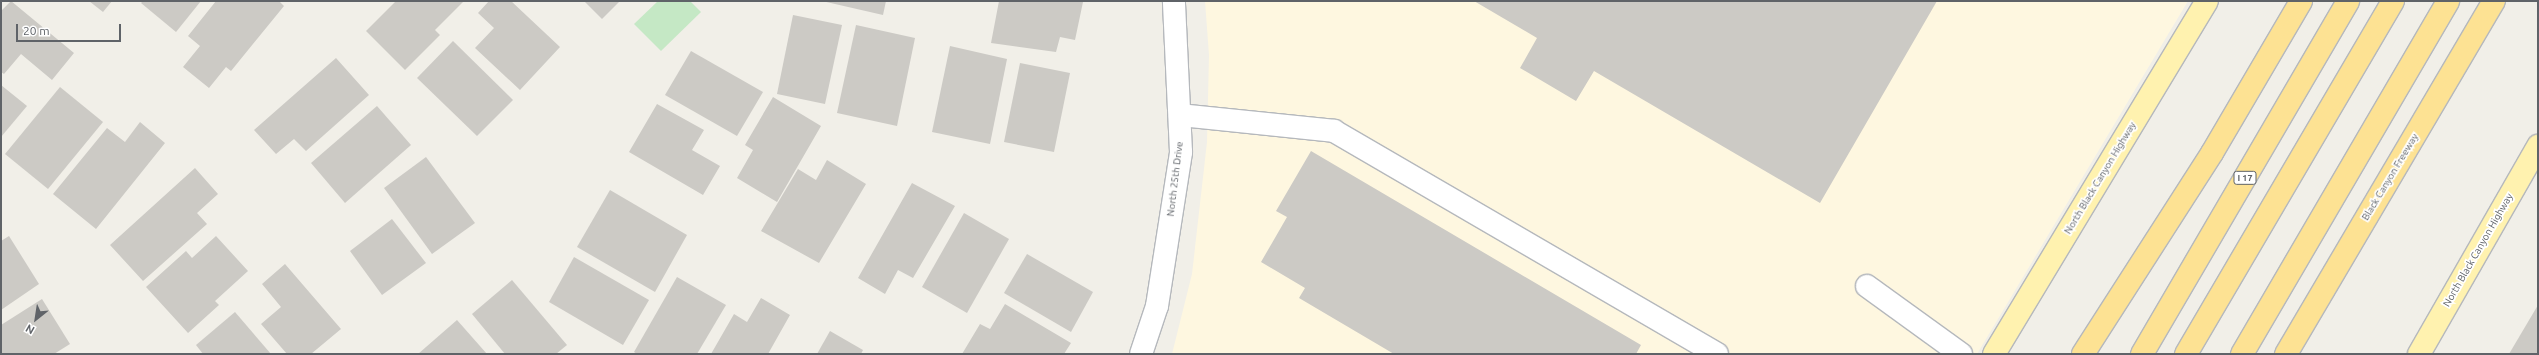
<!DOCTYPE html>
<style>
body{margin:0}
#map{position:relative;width:2539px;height:355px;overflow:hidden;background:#f1efe8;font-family:Ubuntu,sans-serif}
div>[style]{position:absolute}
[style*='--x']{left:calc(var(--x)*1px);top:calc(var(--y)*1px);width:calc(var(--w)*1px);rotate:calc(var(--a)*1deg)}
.commercial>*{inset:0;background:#fef7e0}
.green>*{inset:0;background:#c5e8c5}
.building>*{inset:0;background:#cccac5}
.roads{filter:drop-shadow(1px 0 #b5b8bc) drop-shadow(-1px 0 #b5b8bc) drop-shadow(0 1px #b5b8bc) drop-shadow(0 -1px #b5b8bc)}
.minor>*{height:22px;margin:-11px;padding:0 11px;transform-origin:11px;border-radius:11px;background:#fff}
.major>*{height:22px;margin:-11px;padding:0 11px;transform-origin:11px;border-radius:11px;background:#fff2af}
.highway>*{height:22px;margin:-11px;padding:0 11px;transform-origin:11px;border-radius:11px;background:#fde293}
span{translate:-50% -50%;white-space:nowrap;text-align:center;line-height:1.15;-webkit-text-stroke:3.5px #fff;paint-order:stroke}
.shield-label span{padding:1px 3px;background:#fff;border:1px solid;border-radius:3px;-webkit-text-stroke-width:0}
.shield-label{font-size:9px;color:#5f6368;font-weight:700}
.street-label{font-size:10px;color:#5f6368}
.frame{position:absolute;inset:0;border:2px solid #5f6368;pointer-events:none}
.north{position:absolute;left:16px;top:299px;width:40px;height:40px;-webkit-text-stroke:3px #fff;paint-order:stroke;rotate:210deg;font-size:11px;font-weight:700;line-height:16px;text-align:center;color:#5f6368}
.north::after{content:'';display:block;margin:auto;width:14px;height:18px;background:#5f6368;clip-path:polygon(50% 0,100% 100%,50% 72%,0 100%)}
.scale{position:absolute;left:16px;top:24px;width:105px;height:18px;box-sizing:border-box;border:2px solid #5f6368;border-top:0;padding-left:5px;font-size:12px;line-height:14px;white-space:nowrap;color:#5f6368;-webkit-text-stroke:3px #fff;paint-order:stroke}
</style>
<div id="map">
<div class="commercial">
<i style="clip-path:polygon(1205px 1px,2188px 1px,1977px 354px,1172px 354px,1192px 274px,1207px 142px,1209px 55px)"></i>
</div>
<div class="green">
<i style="clip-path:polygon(658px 1px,690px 1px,701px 12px,661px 51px,634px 24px)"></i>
</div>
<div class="building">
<i style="clip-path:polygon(11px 1px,74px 53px,52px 80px,21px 54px,4px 74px,1px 72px,1px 11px)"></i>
<i style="clip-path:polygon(89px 1px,112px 1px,103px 12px)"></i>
<i style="clip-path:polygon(143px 1px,201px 1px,176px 32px,141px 3px)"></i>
<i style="clip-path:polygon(216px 1px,279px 1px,284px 6px,231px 71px,226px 67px,209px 88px,183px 67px,200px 46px,188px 36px)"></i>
<i style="clip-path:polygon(396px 1px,464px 1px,435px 30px,440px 35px,405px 70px,366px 31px)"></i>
<i style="clip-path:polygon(489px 1px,511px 1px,560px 47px,520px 90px,475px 48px,494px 28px,478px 13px)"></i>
<i style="clip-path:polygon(584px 1px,620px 1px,602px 19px)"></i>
<i style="clip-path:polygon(822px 1px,886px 1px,883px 15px)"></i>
<i style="clip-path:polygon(999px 1px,1083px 2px,1075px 40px,1060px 37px,1056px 52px,991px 43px)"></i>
<i style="clip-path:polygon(1474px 1px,1937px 1px,1820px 203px,1594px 71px,1576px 101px,1520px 68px,1537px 38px)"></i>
<i style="clip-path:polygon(793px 15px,842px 25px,825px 104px,777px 94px)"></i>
<i style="clip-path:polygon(856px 25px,915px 38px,897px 126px,837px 113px)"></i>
<i style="clip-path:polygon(453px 41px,513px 100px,477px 136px,417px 78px)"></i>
<i style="clip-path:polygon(950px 46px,1007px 59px,990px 144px,932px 132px)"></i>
<i style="clip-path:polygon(691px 51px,763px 92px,737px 136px,665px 95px)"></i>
<i style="clip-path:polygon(336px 58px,369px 95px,306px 151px,294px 139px,276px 154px,254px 130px)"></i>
<i style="clip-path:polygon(1020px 63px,1070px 73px,1054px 152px,1004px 142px)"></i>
<i style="clip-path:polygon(1px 85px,27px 106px,1px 137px)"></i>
<i style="clip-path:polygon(60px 87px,103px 122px,48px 189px,5px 154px)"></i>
<i style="clip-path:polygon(773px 97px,821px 126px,777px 202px,737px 178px,753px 150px,745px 145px)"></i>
<i style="clip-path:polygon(657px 104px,704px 130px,692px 150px,720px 166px,703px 195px,629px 152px)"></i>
<i style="clip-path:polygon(377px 106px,411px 145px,345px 203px,311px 163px)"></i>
<i style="clip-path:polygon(140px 122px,165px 143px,96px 229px,53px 194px,107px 128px,125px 142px)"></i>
<i style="clip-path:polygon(1311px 151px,1641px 345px,1636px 354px,1394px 354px,1299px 298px,1305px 288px,1261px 262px,1287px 217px,1276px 211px)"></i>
<i style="clip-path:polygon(426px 157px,475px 223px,432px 254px,384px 188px)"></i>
<i style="clip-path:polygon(827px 160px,866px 184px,819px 263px,761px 231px,798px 169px,816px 180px)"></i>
<i style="clip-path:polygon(195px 168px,218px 194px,197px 213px,207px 224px,143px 281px,110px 245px)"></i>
<i style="clip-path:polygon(912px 183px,955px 206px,913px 278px,898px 270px,885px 294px,858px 278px)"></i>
<i style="clip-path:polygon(610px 190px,687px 235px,655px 292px,577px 247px)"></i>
<i style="clip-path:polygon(964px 213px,1009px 239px,967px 313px,922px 287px)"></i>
<i style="clip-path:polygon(392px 219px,426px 263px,382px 295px,350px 251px)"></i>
<i style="clip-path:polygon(9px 236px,39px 284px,1px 310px,1px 241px)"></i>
<i style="clip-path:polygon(216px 236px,248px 271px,215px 301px,219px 305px,188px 333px,146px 287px,186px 251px,192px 258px)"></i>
<i style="clip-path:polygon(1027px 254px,1093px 292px,1071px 332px,1004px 293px)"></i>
<i style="clip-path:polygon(574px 257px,649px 300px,623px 345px,549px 302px)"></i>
<i style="clip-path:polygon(285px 264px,341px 329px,311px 354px,287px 354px,261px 324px,281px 307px,262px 284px)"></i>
<i style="clip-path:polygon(677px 277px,726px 305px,697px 354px,637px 354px,634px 352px)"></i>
<i style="clip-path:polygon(512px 280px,567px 345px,556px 354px,505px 354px,472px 314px)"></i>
<i style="clip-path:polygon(761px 298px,790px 315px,768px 354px,711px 354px,734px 314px,747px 322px)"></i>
<i style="clip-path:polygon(42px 299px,70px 344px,54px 354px,1px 354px,1px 325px)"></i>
<i style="clip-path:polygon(1005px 304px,1071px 343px,1064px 354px,962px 354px,980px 324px,990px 329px)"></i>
<i style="clip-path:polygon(2538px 305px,2538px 354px,2509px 354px)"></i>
<i style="clip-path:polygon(235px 312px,271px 354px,203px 354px,196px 345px)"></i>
<i style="clip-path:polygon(457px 320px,487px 354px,418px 354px)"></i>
<i style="clip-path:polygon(830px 331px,863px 350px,861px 354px,817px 354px)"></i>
</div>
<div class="roads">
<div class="minor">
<i style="--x:1180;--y:115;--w:155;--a:5.9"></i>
<i style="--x:1334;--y:131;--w:443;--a:30.2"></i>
<i style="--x:1867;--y:286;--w:116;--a:35.9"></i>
<i style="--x:1141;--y:354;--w:51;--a:-71.6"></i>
<i style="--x:1157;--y:306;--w:156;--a:-81.1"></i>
<i style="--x:1181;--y:152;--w:151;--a:-92.7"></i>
</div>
<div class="major">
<i style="--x:1994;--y:354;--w:412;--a:-58.9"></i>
<i style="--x:2419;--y:354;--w:240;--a:-60.2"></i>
</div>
<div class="highway">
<i style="--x:2083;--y:354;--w:239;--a:-57.3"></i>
<i style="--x:2212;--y:153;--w:176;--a:-59.6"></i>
<i style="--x:2142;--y:354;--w:409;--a:-59.7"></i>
<i style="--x:2186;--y:354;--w:409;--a:-59.6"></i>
<i style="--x:2242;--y:354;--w:409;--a:-59.7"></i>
<i style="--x:2286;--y:354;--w:410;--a:-59.5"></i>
</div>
</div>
<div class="shield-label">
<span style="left:2245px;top:178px">I 17</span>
</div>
<div class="street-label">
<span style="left:2390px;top:177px;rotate:-59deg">Black Canyon Freeway</span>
<span style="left:2100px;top:178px;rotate:-59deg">North Black Canyon Highway</span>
<span style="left:1175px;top:179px;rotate:-83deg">North 25th Drive</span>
<span style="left:2478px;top:250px;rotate:-60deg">North Black Canyon Highway</span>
</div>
<div class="frame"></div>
<div class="north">N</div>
<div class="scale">20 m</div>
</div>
